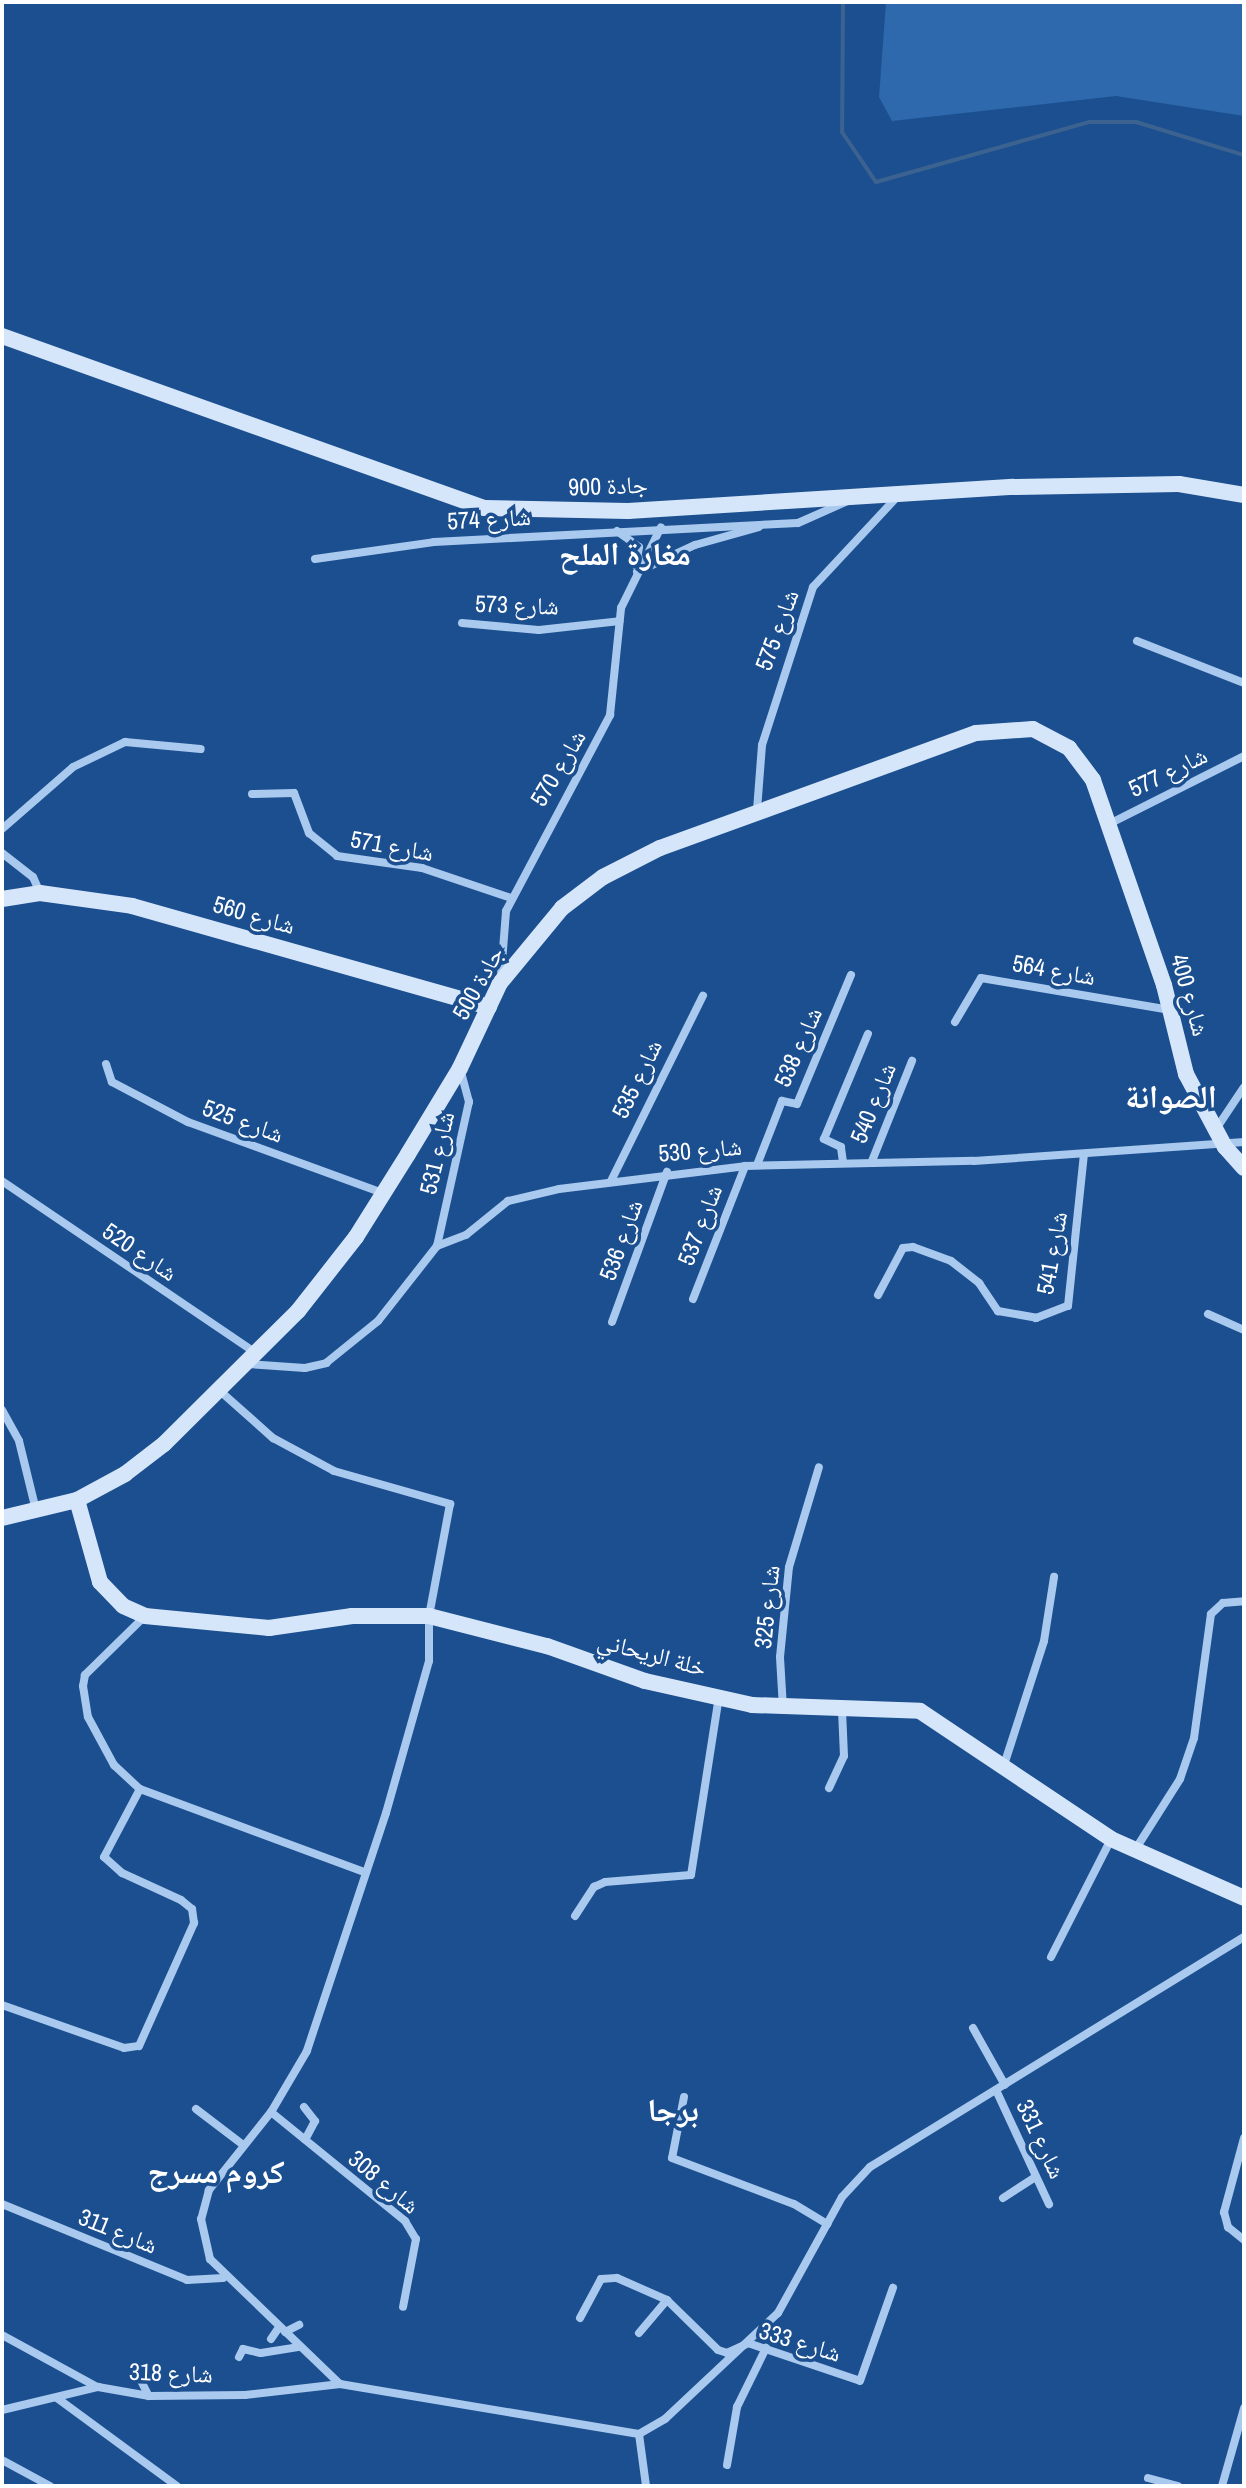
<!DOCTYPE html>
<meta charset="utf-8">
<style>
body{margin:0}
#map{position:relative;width:1246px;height:2488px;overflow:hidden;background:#1b4f8f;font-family:"Archivo Narrow","Noto Naskh Arabic",sans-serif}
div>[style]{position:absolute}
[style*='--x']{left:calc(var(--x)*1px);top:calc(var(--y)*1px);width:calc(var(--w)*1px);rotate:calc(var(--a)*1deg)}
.green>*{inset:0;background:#2e69ad}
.stream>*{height:4px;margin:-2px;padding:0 2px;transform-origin:2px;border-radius:2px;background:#3c6290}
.minor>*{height:8px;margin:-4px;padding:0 4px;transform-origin:4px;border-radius:4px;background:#a9c9ee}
.secondary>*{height:16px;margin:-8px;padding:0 8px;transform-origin:8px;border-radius:8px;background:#d6e6fa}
span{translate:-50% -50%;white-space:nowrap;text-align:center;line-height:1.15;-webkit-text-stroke:7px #1b4f8f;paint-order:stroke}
.street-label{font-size:24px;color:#fff}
.district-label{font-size:32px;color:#fff;font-weight:700}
.frame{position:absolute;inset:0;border:4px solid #fff;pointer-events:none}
</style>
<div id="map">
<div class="green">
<i style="clip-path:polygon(886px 2px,1244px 2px,1244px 116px,1116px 96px,892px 121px,879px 97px)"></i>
</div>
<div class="stream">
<i style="--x:843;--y:2;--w:130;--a:90.4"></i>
<i style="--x:842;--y:132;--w:60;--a:55.8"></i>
<i style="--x:876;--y:182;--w:222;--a:-15.7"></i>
<i style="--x:1090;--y:122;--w:46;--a:0"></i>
<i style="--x:1136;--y:122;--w:113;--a:17"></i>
</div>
<div class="minor">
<i style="--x:617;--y:531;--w:27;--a:36"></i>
<i style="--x:639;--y:547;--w:19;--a:99"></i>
<i style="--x:315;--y:559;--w:120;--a:-8.1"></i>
<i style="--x:434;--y:542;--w:364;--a:-3"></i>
<i style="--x:798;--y:523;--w:57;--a:-23.9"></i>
<i style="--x:637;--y:572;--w:64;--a:-25"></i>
<i style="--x:695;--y:545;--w:66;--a:-15.7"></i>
<i style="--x:462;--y:623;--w:77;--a:5.2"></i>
<i style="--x:539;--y:630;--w:81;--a:-6.3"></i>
<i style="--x:1137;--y:641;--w:115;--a:21.4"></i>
<i style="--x:252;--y:794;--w:42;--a:-1.4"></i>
<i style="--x:294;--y:793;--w:43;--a:69.4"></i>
<i style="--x:309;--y:833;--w:36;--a:39"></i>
<i style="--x:337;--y:856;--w:86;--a:8"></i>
<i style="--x:422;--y:868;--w:94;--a:18.6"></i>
<i style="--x:757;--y:810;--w:65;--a:-85.6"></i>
<i style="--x:762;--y:745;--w:166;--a:-72.1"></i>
<i style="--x:813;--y:587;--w:125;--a:-47"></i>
<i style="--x:1109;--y:824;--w:151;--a:-26.7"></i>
<i style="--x:2;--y:829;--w:94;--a:-41.1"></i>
<i style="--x:73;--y:767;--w:58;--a:-25.7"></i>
<i style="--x:125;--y:742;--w:76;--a:5.3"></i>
<i style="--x:2;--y:853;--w:39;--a:38"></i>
<i style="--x:33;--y:877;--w:17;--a:66"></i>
<i style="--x:501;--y:975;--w:64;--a:-85.5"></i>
<i style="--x:506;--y:911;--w:222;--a:-62"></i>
<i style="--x:610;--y:715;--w:108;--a:-84.1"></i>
<i style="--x:621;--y:608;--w:90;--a:-63.7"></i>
<i style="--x:955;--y:1022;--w:51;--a:-59.4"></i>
<i style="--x:981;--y:978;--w:192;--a:9.6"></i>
<i style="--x:106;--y:1064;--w:19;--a:72"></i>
<i style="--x:112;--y:1082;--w:86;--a:27.8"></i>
<i style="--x:188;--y:1122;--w:208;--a:20"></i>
<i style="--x:1216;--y:1129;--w:50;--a:-56.3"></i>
<i style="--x:872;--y:1161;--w:108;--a:-68.2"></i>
<i style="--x:843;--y:1162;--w:15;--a:-98"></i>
<i style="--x:841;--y:1147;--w:19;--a:-155"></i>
<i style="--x:824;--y:1139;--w:114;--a:-67.3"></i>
<i style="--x:757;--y:1165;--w:69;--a:-68.7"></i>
<i style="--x:782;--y:1101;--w:15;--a:11"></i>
<i style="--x:797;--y:1104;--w:140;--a:-67.3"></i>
<i style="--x:2;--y:1181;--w:307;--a:34.1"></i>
<i style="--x:611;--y:1181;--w:207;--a:-63.6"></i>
<i style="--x:437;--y:1246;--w:148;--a:-77.5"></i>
<i style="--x:469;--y:1102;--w:31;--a:-105"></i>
<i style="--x:878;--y:1295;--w:53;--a:-62"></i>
<i style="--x:903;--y:1248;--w:10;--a:-6"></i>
<i style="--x:913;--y:1247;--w:40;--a:20.2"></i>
<i style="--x:951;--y:1261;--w:36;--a:38"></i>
<i style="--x:979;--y:1283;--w:34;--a:56"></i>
<i style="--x:998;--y:1311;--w:39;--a:10"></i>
<i style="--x:1036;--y:1318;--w:34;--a:-21"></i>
<i style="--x:1068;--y:1306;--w:152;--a:-84"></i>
<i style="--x:693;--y:1299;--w:143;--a:-68.6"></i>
<i style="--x:1208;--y:1314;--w:39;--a:24"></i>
<i style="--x:612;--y:1322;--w:160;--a:-69.9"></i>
<i style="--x:248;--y:1364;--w:57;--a:4"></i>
<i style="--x:305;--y:1368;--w:22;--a:-13"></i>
<i style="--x:326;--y:1363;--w:67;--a:-38.9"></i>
<i style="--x:378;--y:1321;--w:95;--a:-51.8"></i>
<i style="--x:437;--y:1246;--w:31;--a:-21"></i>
<i style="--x:466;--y:1235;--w:54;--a:-39"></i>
<i style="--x:508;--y:1201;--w:52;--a:-13.2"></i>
<i style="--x:559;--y:1189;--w:187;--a:-7"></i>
<i style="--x:745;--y:1166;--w:229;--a:-1.3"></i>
<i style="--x:974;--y:1161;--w:271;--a:-4"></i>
<i style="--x:220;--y:1391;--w:71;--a:41.6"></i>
<i style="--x:273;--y:1438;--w:69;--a:28.4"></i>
<i style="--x:334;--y:1471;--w:121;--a:15.9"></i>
<i style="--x:450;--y:1504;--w:114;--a:100.6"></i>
<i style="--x:429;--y:1616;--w:45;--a:90"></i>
<i style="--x:429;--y:1661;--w:158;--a:105.8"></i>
<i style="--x:386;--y:1813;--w:251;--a:108.4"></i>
<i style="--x:307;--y:2051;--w:71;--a:120.5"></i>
<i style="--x:271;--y:2112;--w:100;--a:128.5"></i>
<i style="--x:209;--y:2190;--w:30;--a:105"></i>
<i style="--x:201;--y:2219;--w:41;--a:77.3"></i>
<i style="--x:210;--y:2259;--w:180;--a:43.9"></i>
<i style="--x:340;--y:2384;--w:303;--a:9.5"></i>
<i style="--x:639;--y:2434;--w:52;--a:82.3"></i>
<i style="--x:2;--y:1410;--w:35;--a:61"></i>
<i style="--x:19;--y:1441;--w:71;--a:76.2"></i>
<i style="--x:144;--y:1617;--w:83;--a:135.5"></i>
<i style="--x:85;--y:1675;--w:11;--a:100"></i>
<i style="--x:83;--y:1686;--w:31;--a:81"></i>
<i style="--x:88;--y:1717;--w:55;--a:61.6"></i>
<i style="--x:114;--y:1765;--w:35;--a:43"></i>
<i style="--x:140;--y:1789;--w:239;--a:20.3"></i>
<i style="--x:783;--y:1708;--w:51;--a:-93.4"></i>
<i style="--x:780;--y:1657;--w:90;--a:-84.3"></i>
<i style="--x:789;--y:1567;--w:104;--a:-73.3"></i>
<i style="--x:1004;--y:1765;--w:130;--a:-72.1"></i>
<i style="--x:1044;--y:1641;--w:65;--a:-81.1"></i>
<i style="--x:829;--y:1788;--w:35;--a:-65"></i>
<i style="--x:844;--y:1756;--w:46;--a:-92.5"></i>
<i style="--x:1135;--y:1850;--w:84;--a:-57.6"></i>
<i style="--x:1180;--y:1779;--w:43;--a:-71.1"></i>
<i style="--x:1194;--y:1738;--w:125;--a:-82.2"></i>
<i style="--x:1211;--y:1614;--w:16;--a:-43"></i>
<i style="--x:1223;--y:1603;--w:21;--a:-5"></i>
<i style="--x:575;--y:1916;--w:35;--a:-57"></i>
<i style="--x:594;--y:1887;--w:12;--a:-24"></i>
<i style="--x:605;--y:1882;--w:86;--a:-4.7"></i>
<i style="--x:691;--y:1875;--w:180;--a:-81.1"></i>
<i style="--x:1051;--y:1957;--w:132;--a:-63"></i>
<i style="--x:2;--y:2005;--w:129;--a:19.4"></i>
<i style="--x:124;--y:2048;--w:15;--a:-8"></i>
<i style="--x:139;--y:2046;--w:135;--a:-65.9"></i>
<i style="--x:194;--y:1923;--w:14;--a:-98"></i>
<i style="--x:192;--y:1909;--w:14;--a:-141"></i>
<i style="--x:181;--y:1900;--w:65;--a:-155.4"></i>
<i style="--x:122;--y:1873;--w:24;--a:-138"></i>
<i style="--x:104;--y:1857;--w:77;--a:-62.1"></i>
<i style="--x:973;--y:2028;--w:65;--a:60.7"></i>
<i style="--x:996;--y:2090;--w:126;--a:65.1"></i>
<i style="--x:684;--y:2097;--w:62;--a:101.1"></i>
<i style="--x:672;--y:2158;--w:130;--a:20.7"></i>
<i style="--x:794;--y:2204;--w:39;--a:31"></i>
<i style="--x:304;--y:2107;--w:18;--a:52"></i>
<i style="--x:315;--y:2121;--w:21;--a:118"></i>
<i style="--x:196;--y:2109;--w:58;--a:37.3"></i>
<i style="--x:271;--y:2112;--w:173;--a:39.1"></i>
<i style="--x:405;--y:2221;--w:21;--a:59"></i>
<i style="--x:416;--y:2239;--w:69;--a:100.8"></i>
<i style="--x:1244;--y:2138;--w:77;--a:105.1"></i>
<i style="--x:1224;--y:2212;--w:16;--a:75"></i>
<i style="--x:1228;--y:2227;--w:21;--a:39"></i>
<i style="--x:1003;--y:2198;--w:38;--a:-33"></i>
<i style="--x:2;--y:2204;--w:200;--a:22.3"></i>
<i style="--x:187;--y:2280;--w:36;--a:-3"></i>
<i style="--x:580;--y:2318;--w:44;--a:-61.7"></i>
<i style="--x:601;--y:2279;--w:16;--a:-4"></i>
<i style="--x:617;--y:2278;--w:55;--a:23.7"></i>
<i style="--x:285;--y:2332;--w:16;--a:-27"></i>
<i style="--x:639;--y:2333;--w:43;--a:-49.7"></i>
<i style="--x:667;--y:2300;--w:71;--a:44.4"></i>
<i style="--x:718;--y:2350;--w:9;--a:18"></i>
<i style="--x:727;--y:2353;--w:23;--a:-25"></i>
<i style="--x:748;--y:2343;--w:118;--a:18.7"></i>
<i style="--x:860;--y:2381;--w:99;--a:-70.5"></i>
<i style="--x:2;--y:2335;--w:108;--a:28.7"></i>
<i style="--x:271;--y:2339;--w:14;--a:-56"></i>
<i style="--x:239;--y:2357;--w:9;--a:-63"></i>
<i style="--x:243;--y:2349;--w:18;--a:13"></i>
<i style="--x:261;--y:2353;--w:39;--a:-9"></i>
<i style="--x:136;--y:2371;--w:28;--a:63"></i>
<i style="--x:57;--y:2398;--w:149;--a:36.3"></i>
<i style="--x:2;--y:2410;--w:99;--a:-13.5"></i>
<i style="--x:98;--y:2387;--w:52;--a:10"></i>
<i style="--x:149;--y:2396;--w:96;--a:-0.6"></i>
<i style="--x:245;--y:2395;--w:96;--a:-6.6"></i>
<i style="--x:639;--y:2434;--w:30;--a:-30"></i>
<i style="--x:665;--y:2419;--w:155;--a:-43.2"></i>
<i style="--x:778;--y:2313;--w:132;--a:-61.1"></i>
<i style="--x:842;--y:2197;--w:41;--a:-47"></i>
<i style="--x:870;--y:2167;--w:439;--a:-31.6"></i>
<i style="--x:2;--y:2460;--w:55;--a:28.4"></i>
<i style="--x:727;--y:2465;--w:59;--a:-80.2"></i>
<i style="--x:737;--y:2407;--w:66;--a:-63.8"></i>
<i style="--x:1148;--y:2478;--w:31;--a:15"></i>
<i style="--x:1222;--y:2486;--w:81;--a:-74.2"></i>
</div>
<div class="secondary">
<i style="--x:2;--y:336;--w:512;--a:19.64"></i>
<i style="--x:484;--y:508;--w:144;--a:1.2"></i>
<i style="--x:628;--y:511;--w:386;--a:-3.6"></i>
<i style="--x:1013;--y:487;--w:166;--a:-1"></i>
<i style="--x:1179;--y:484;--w:66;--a:9.6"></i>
<i style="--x:2;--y:899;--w:38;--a:-9"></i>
<i style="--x:40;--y:893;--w:93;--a:8"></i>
<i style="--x:132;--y:906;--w:371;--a:15.8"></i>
<i style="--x:77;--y:1500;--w:85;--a:74.3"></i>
<i style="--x:100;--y:1582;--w:33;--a:46"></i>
<i style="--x:123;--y:1606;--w:24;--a:24"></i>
<i style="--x:145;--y:1616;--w:125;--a:5.5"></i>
<i style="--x:269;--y:1628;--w:84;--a:-8.2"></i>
<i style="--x:352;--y:1616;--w:77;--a:0"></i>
<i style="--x:429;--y:1616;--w:122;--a:14.3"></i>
<i style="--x:547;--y:1646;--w:104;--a:19.7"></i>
<i style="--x:645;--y:1681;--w:110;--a:12.6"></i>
<i style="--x:752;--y:1705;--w:168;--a:2"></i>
<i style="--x:920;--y:1711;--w:230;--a:33.8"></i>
<i style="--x:1111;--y:1839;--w:145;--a:23.9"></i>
<i style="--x:2;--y:1518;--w:77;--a:-13.5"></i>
<i style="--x:77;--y:1500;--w:55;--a:-28.4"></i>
<i style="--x:125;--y:1474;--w:49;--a:-37.6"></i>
<i style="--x:164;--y:1444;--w:189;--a:-44.8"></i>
<i style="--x:298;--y:1311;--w:94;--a:-51.9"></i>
<i style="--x:356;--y:1237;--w:98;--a:-57.9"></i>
<i style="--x:408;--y:1154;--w:100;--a:-58.8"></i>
<i style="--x:460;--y:1068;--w:94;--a:-64.8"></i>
<i style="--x:500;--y:983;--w:97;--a:-50.4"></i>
<i style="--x:562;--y:908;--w:51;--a:-37.1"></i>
<i style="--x:603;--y:877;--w:64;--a:-27"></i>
<i style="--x:660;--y:848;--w:336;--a:-20"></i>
<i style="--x:976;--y:733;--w:57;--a:-4"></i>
<i style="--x:1033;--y:729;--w:41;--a:27.8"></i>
<i style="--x:1069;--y:748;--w:40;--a:53"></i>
<i style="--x:1093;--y:780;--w:217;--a:70.9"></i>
<i style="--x:1164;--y:985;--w:92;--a:76.1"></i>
<i style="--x:1186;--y:1074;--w:83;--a:61.9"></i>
<i style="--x:1225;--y:1147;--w:28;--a:48"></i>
</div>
<div class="street-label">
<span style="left:608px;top:486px;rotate:-2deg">جادة 900</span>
<span style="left:489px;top:519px;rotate:-3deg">شارع 574</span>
<span style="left:517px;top:605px;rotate:2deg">شارع 573</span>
<span style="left:777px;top:630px;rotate:-70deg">شارع 575</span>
<span style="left:558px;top:768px;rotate:-59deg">شارع 570</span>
<span style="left:1168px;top:772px;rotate:-26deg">شارع 577</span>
<span style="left:392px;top:846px;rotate:10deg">شارع 571</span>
<span style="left:254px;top:915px;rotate:16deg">شارع 560</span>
<span style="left:1054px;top:970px;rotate:10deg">شارع 564</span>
<span style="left:478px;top:983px;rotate:-61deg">جادة 500</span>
<span style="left:1190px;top:995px;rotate:74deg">شارع 400</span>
<span style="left:798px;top:1047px;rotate:-66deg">شارع 538</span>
<span style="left:637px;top:1079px;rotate:-64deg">شارع 535</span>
<span style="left:873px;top:1103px;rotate:-68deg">شارع 540</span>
<span style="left:243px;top:1121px;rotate:20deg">شارع 525</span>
<span style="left:700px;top:1150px;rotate:-5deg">شارع 530</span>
<span style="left:437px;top:1153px;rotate:-77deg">شارع 531</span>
<span style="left:700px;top:1225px;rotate:-69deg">شارع 537</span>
<span style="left:621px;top:1240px;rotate:-70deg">شارع 536</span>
<span style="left:140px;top:1252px;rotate:34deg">شارع 520</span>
<span style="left:1052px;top:1253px;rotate:-80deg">شارع 541</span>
<span style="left:767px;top:1607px;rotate:-84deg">شارع 325</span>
<span style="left:652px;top:1654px;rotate:15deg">خلة الريحاني</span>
<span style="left:1041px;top:2139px;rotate:65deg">شارع 331</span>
<span style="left:384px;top:2182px;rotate:40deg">شارع 308</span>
<span style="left:118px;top:2231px;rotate:22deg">شارع 311</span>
<span style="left:800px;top:2342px;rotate:17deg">شارع 333</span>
<span style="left:171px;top:2373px;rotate:2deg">شارع 318</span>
</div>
<div class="district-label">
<span style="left:625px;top:554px">مغارة الملح</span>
<span style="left:1171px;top:1097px">الصوانة</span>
<span style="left:673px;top:2110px">برجا</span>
<span style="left:216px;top:2172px">كروم مسرج</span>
</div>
<div class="frame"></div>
</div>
